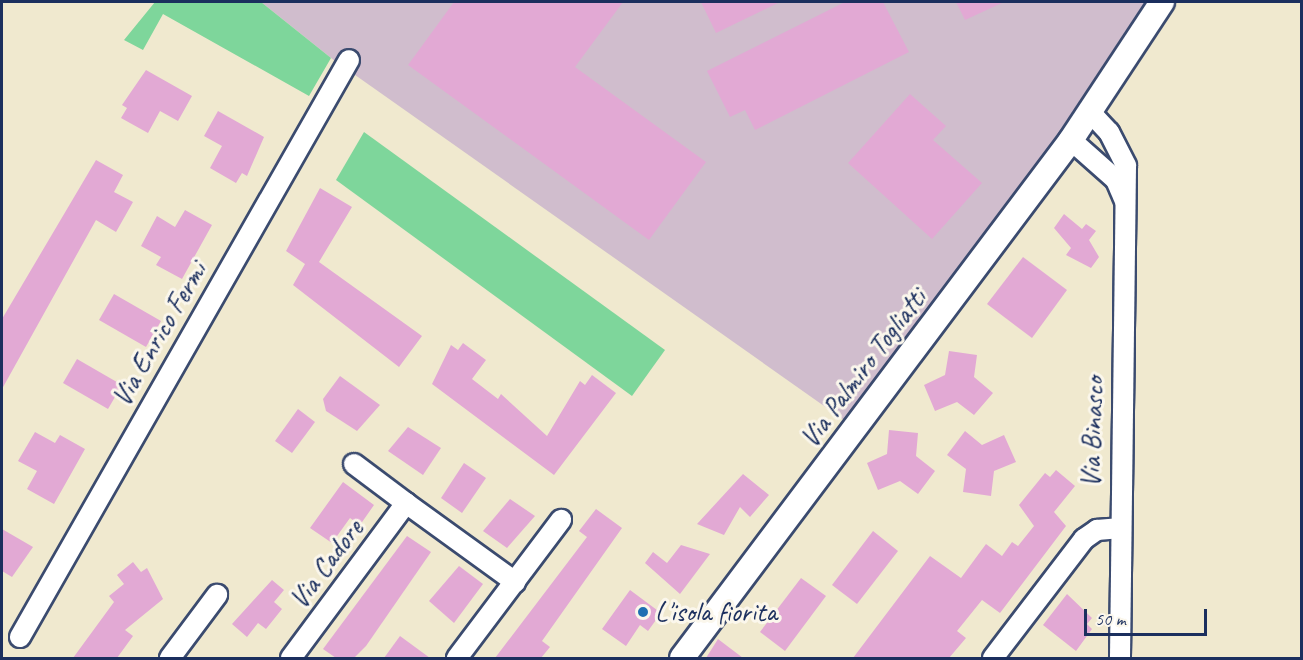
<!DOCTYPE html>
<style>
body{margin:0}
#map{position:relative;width:1303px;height:660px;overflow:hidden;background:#f0e9cf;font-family:Caveat,sans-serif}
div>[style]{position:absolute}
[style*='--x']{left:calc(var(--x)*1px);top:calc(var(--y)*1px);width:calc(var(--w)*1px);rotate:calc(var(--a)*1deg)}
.industrial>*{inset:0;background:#d0bdcd}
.green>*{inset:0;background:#7ed69b}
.building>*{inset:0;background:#e2a9d4}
.roads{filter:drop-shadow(2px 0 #3b4b6f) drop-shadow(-2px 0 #3b4b6f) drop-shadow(0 2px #3b4b6f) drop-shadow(0 -2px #3b4b6f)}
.minor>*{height:20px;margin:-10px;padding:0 10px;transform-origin:10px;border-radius:10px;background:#fff}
.tertiary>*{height:24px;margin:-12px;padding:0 12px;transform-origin:12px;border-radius:12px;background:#fff}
.dots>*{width:16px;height:16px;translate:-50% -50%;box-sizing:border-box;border:3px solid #fbf7ec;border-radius:50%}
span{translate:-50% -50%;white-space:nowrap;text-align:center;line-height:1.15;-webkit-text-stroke:6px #fbf7ec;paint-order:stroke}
.street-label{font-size:28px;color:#1b2f5e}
.poi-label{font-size:28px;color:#1b2f5e}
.left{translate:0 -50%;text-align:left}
.frame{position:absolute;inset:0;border:3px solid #1b2f5e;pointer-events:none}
.scale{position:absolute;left:1084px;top:609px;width:123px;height:27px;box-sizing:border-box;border:3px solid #1b2f5e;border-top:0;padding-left:8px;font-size:18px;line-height:21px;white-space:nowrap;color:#1b2f5e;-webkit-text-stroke:4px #fbf7ec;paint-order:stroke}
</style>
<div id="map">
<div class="industrial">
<i style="clip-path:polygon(261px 2px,1152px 2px,1118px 58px,851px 425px,331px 58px)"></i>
</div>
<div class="green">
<i style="clip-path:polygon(155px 2px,261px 2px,331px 58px,309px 96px,163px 14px,143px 50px,124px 40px)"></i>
<i style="clip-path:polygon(364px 132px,665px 350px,632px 396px,336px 180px)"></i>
</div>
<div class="building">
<i style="clip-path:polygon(454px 2px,623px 2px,575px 67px,706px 162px,649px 240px,408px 65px)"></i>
<i style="clip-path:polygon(701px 2px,780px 2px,716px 33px)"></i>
<i style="clip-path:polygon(845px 2px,883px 2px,909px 52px,755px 130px,745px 110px,730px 117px,707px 71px)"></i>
<i style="clip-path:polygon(956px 2px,1004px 2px,965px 20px)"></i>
<i style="clip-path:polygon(146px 70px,192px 96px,178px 121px,160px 111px,148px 133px,121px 118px,127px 108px,122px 105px)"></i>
<i style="clip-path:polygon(910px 94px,946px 126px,933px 140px,982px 183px,932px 239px,848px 163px)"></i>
<i style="clip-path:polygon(218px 111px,264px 137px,247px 176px,242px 173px,236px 183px,210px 168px,222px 146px,204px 136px)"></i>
<i style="clip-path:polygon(96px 160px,123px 175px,114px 192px,133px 202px,116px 232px,96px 220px,2px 389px,2px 319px)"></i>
<i style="clip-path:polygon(320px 188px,352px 207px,319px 262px,422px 336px,399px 367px,293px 285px,305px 264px,286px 251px)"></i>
<i style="clip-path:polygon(185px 210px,212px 225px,182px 279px,156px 265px,161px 257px,141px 246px,157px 216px,175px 227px)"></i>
<i style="clip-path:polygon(1064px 214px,1082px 229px,1086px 224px,1096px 231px,1089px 240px,1099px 257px,1091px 268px,1066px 255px,1071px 248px,1054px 228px)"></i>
<i style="clip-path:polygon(1023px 257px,1067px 290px,1032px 338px,987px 304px)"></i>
<i style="clip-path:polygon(114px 294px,161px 321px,146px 347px,99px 320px)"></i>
<i style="clip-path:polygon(463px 343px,486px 360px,472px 379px,498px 399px,501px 394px,547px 436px,580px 381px,585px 385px,592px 375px,616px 393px,554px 475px,432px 384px,451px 345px,458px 350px)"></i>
<i style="clip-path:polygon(949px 351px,977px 355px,974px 377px,993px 393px,974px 415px,957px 402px,935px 411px,924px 385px,945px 375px)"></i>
<i style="clip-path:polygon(77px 359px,122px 385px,108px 409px,63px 383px)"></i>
<i style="clip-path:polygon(340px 376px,380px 405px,357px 431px,326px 411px,323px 399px)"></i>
<i style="clip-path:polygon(298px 409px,315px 422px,292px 453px,275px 441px)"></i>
<i style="clip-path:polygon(408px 427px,441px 448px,423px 475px,388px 451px)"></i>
<i style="clip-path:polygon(889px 430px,918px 433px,916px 456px,935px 471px,918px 494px,900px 481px,878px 490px,867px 463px,887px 454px)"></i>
<i style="clip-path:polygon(965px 431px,982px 445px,1004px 435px,1016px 462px,994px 471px,991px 496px,963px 492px,966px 469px,947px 455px)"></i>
<i style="clip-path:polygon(35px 432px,55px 443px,60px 435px,85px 449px,54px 504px,27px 489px,37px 471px,18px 461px)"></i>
<i style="clip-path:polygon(464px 463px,486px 478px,462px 513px,441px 498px)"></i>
<i style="clip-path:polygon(1056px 470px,1075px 486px,1054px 512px,1066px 526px,1000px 613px,982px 600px,957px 631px,966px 638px,949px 658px,853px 658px,930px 556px,961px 578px,986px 544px,1002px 556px,1012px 542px,1018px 546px,1034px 526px,1019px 505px,1045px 473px,1050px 477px)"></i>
<i style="clip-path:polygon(743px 474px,769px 495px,750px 517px,740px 507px,724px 535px,697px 524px)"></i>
<i style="clip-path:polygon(343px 482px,374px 505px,360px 525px,350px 518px,332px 543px,310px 528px)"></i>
<i style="clip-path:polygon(510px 499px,535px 516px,507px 548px,483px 531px)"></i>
<i style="clip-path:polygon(596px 509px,622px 528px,542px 641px,550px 647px,541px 658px,495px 658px,587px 537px,579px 531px)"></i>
<i style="clip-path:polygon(2px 529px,33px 547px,12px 577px,2px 571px)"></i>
<i style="clip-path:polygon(873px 531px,898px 551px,857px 604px,832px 585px)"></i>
<i style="clip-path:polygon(407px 536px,431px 552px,366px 646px,354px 658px,336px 658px,323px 649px)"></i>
<i style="clip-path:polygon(681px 545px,710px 554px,680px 594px,645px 563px,653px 552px,667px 563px)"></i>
<i style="clip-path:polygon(133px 562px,141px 572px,147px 568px,163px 599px,125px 630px,133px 636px,117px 658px,73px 658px,114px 602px,109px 596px,124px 584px,117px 575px)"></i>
<i style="clip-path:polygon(459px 566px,483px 584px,454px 623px,429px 601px)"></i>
<i style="clip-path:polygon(801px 578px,826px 596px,785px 651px,760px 632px)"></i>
<i style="clip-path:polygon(272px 580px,284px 590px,274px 602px,282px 609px,266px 629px,258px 623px,247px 637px,232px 624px)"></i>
<i style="clip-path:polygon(630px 590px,661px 613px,648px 631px,640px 625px,626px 646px,602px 629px)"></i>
<i style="clip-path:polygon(1067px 594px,1092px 618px,1087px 624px,1092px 629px,1076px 651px,1043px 625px)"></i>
<i style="clip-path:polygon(400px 636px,430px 658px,384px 658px)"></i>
<i style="clip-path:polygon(718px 639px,743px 658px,706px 658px)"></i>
</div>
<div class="roads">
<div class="minor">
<i style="--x:1091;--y:113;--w:26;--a:47"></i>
<i style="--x:1109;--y:132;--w:38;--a:63"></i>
<i style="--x:1126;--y:166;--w:492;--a:90.7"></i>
<i style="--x:1071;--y:140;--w:60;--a:41.6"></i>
<i style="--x:1116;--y:180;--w:23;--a:67"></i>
<i style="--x:354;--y:464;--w:65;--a:36.9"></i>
<i style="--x:20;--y:637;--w:664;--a:-60.31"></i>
<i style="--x:170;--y:658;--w:79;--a:-53.3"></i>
<i style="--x:291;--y:658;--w:193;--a:-53.4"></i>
<i style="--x:406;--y:503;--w:135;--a:35.9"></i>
<i style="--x:457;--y:658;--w:173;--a:-53"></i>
<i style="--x:993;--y:658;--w:150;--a:-52.6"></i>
<i style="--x:1084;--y:539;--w:16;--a:-35"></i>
<i style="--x:1097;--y:530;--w:21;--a:-5"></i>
</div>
<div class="tertiary">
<i style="--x:682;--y:658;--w:648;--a:-53.09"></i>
<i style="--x:1071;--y:140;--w:165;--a:-56.6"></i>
</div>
</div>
<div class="dots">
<i style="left:643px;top:612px;background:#1f6fb2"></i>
</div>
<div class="street-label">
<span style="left:159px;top:334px;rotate:-60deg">Via Enrico Fermi</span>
<span style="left:863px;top:368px;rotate:-53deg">Via Palmiro Togliatti</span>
<span style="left:1092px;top:432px;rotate:-88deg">Via Binasco</span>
<span style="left:326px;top:564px;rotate:-53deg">Via Cadore</span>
</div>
<div class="poi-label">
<span class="left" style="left:655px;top:612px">L'isola fiorita</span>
</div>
<div class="frame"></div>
<div class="scale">50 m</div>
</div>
